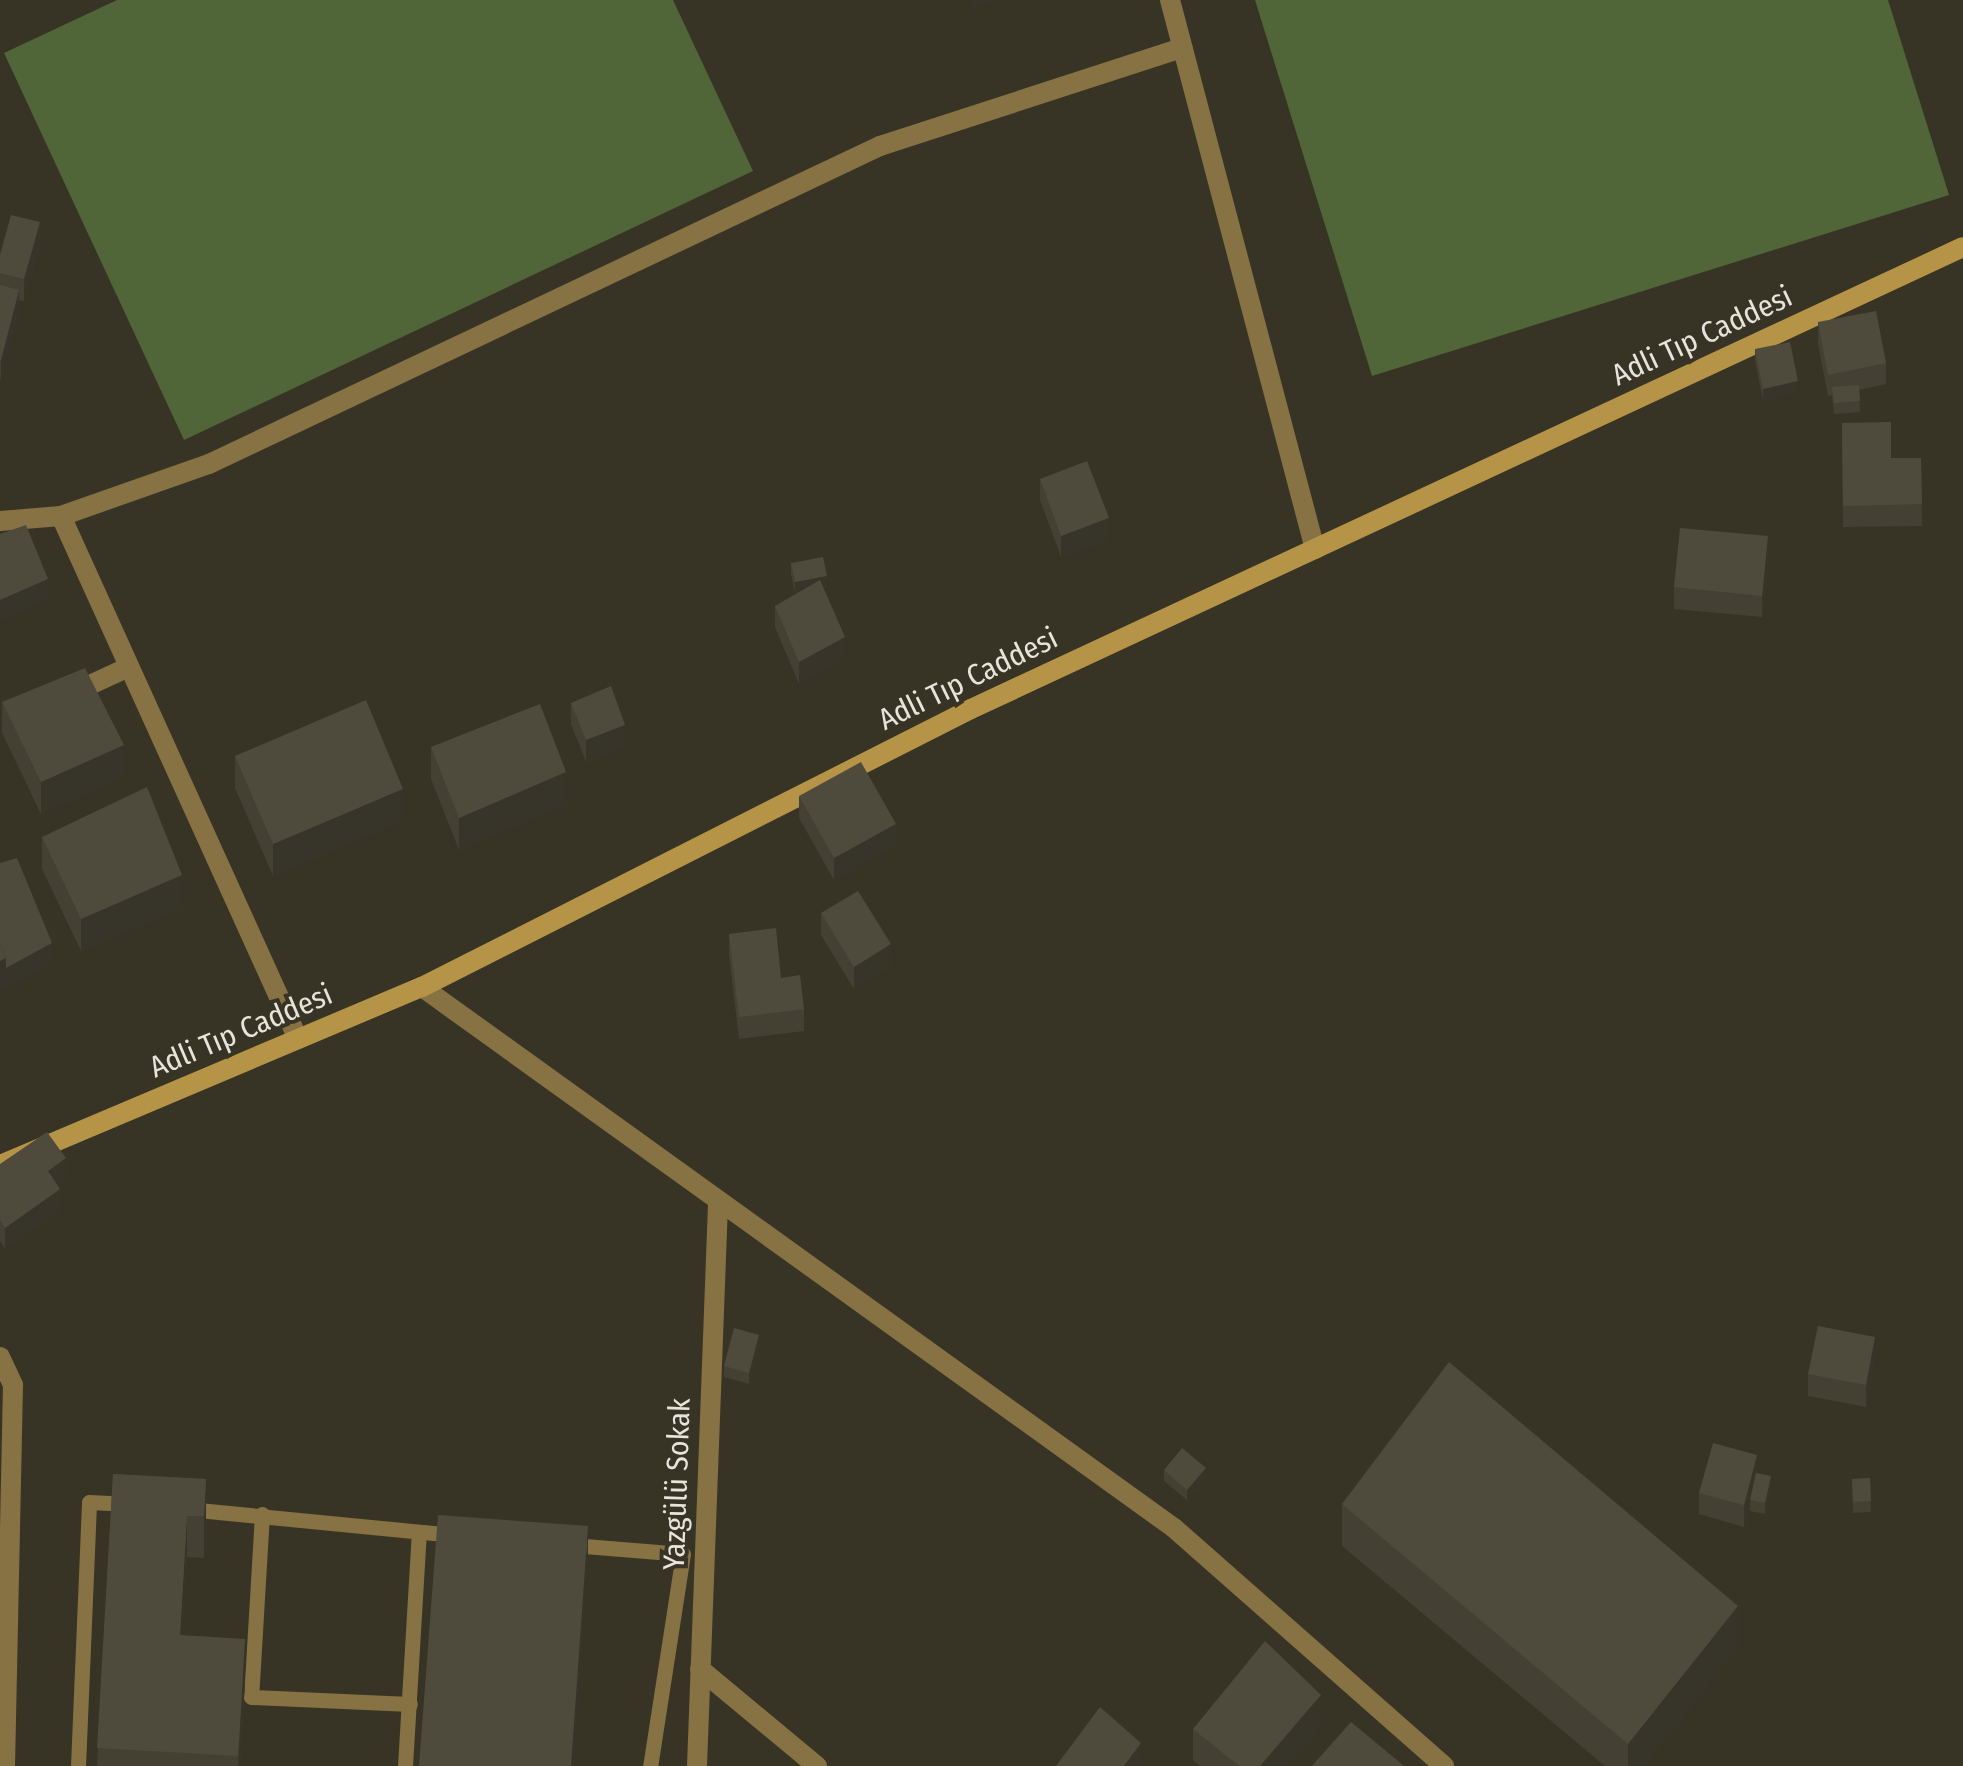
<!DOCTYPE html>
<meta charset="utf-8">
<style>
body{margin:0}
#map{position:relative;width:1963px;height:1766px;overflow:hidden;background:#373426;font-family:"Fira Sans Condensed",sans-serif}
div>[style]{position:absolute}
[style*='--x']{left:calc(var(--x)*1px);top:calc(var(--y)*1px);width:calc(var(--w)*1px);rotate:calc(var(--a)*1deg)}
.green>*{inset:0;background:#506538}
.lane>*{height:15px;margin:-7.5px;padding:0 7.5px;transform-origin:7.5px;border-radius:7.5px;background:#877244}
.street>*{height:20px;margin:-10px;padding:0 10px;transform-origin:10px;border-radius:10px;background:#877244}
.secondary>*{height:20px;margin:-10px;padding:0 10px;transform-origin:10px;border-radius:10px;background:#b69447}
.wall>*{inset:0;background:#444034}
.shaded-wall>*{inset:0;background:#37342a}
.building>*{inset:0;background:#4f4b3c}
span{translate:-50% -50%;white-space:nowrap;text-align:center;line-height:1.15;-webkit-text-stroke:8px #373426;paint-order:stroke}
.street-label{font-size:30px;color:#e6e4db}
</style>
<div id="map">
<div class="green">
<i style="clip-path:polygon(117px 0,673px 0,753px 171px,184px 440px,4px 53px)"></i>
<i style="clip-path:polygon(1255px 0,1888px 0,1949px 195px,1372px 376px)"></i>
</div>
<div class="lane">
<i style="--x:188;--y:1509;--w:267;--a:5.6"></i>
<i style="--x:262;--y:1514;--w:183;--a:93.4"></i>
<i style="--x:251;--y:1697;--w:159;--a:2.5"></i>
<i style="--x:572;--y:1545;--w:111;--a:4.6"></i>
<i style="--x:683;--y:1554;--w:215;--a:98.8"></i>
<i style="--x:78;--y:1766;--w:264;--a:-87.6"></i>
<i style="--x:89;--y:1502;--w:41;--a:2.8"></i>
<i style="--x:405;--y:1766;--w:234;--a:-86.6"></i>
</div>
<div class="street">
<i style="--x:1170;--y:0;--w:568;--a:75.21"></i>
<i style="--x:61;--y:516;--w:574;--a:65.62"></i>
<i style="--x:0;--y:521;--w:61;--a:-4.7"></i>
<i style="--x:61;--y:516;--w:157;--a:-19.4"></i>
<i style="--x:209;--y:464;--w:743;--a:-25.36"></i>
<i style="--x:880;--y:146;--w:318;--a:-18"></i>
<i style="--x:68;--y:695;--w:67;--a:-24.7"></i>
<i style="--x:422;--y:987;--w:926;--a:35.73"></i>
<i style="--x:1174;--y:1528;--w:360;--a:41.4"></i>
<i style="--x:0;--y:1357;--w:31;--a:65"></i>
<i style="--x:13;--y:1385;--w:381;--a:91.2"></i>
<i style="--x:700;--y:1669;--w:152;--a:39.7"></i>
<i style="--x:697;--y:1766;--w:562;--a:-87.86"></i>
</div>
<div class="secondary">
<i style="--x:0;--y:1165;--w:458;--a:-22.9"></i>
<i style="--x:422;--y:987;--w:615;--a:-26.86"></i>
<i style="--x:971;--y:709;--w:1094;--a:-24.97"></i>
</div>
<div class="wall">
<i style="clip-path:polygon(40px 244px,24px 301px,19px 300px,19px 311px,0 381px,0 255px)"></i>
<i style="clip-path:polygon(1818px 322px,1886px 363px,1886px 384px,1859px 390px,1860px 412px,1834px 414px,1832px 395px,1828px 396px,1818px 344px)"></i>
<i style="clip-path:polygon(1755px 349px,1798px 392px,1763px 400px,1755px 360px)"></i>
<i style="clip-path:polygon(1842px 423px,1891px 458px,1921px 458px,1922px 526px,1843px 527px)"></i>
<i style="clip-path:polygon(1040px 479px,1109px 539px,1061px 557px,1040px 500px)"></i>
<i style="clip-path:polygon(1768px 558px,1762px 617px,1674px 609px,1674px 587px)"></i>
<i style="clip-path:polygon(791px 563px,827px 586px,823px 587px,845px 659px,799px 684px,775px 627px,775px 606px,798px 593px,795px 593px,791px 574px)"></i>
<i style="clip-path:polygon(2px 702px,124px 776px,41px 814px,2px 733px)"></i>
<i style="clip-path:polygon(571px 703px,625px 746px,586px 762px,571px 724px)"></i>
<i style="clip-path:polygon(431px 747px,566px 804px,459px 850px,431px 779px)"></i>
<i style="clip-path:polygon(235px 756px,403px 820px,273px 876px,235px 788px)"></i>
<i style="clip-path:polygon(799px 796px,896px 845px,834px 880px,799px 818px)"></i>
<i style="clip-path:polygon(42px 837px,182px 907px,81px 951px,42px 869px)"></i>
<i style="clip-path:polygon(821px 913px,891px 966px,854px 989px,821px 935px)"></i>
<i style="clip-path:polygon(729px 934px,804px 1009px,804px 1031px,739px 1039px,729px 955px)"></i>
<i style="clip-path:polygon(0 1164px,66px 1180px,58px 1185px,60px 1211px,5px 1249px,0 1241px)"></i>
<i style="clip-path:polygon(759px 1346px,749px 1384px,724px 1377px,724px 1366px)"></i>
<i style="clip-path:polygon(1875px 1358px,1866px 1407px,1808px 1396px,1808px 1374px)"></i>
<i style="clip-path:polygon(1164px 1470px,1206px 1479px,1187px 1500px,1164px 1481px)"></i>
<i style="clip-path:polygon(1757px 1473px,1771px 1487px,1765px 1514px,1750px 1511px,1750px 1504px,1744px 1527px,1699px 1514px,1699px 1493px)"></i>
<i style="clip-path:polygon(113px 1474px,206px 1479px,204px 1558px,187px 1557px,182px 1635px,245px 1680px,240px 1766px,97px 1766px)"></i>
<i style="clip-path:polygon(1870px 1478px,1871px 1512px,1853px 1513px,1852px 1479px)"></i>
<i style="clip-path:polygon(1342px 1504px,1738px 1648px,1644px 1766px,1605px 1766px,1342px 1546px)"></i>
<i style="clip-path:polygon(1321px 1727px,1287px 1766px,1200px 1766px,1193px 1760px,1193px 1729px)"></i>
</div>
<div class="shaded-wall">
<i style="clip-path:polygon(972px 0,1001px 0,972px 9px)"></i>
<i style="clip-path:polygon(40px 222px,40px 244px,24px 301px,24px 279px)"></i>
<i style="clip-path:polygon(19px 290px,19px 311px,1px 382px,1px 360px)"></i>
<i style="clip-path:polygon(1798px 381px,1798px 392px,1763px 400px,1763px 389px)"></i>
<i style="clip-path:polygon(1109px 518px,1109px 539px,1061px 557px,1061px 536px)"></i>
<i style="clip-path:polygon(1768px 536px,1768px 558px,1762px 617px,1762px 596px)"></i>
<i style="clip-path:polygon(827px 576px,827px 586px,795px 593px,795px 582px)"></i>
<i style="clip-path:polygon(48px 579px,48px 601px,0 621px,0 600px)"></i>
<i style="clip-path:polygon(845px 637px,845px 659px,799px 684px,799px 662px)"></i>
<i style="clip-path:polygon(625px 725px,625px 746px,586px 762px,586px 740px)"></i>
<i style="clip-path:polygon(124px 745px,124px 776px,41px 814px,41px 782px)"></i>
<i style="clip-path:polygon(566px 772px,566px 804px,459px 850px,459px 818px)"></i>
<i style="clip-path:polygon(403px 789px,403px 820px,273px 876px,273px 844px)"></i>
<i style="clip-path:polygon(896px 824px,896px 845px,834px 880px,834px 858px)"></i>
<i style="clip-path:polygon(182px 875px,182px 907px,81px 951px,81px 919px)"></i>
<i style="clip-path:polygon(52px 943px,52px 964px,6px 989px,6px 968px)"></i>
<i style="clip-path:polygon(891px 944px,891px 966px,854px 989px,854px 967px)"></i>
<i style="clip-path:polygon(6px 958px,6px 989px,0 992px,0 961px)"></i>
<i style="clip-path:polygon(66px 1158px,66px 1180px,48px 1192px,48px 1171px)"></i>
<i style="clip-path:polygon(60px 1189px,60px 1211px,5px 1249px,5px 1228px)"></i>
<i style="clip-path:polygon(759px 1335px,759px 1346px,749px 1384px,749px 1373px)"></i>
<i style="clip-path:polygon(1875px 1337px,1875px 1358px,1866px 1407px,1866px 1385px)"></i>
<i style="clip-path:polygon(1757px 1455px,1757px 1477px,1744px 1527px,1744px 1505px)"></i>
<i style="clip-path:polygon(1206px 1468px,1206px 1479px,1187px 1500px,1187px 1490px)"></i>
<i style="clip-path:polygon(1771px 1476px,1771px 1487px,1765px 1514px,1765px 1503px)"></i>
<i style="clip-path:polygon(206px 1479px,206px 1520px,204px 1558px,204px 1516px)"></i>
<i style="clip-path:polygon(187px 1516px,187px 1557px,180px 1676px,180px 1635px)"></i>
<i style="clip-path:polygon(588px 1526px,588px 1567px,574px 1766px,571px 1766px)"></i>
<i style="clip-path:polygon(1738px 1606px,1738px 1648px,1644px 1766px,1628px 1766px,1628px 1744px)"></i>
<i style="clip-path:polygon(245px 1639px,245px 1680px,240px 1766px,238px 1766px)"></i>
<i style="clip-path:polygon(1321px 1695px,1321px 1727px,1287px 1766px,1260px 1766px)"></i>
<i style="clip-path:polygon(1141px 1743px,1141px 1764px,1140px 1766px,1124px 1766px)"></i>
</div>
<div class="building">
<i style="clip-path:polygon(11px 215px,40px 222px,24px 279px,0 273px,0 255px)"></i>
<i style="clip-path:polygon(0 285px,19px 290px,1px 360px,0 360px)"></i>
<i style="clip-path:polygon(1876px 311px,1886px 363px,1828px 375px,1818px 322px)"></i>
<i style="clip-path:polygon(1790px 342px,1798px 381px,1763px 389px,1755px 349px)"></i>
<i style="clip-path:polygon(1859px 385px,1860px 401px,1834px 403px,1832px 387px)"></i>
<i style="clip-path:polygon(1891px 422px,1891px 458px,1921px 458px,1922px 504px,1843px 506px,1842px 423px)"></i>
<i style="clip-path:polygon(1087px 461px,1109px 518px,1061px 536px,1040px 479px)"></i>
<i style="clip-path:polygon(26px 525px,48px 579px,0 600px,0 534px)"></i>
<i style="clip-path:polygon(1680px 528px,1768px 536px,1762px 596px,1674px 587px)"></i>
<i style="clip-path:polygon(823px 557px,827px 576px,795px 582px,791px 563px)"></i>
<i style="clip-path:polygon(820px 580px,845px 637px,799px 662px,775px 606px)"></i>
<i style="clip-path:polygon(85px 668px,124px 745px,41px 782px,2px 702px)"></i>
<i style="clip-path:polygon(611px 686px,625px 725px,586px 740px,571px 703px)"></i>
<i style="clip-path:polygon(366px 700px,403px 789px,273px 844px,235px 756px)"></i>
<i style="clip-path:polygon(540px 704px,566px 772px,459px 818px,431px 747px)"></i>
<i style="clip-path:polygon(861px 762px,896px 824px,834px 858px,799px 796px)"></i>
<i style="clip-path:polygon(147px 787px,182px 875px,81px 919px,42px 837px)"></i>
<i style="clip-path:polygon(17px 858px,52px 943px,6px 968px,6px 958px,0 943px,0 863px)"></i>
<i style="clip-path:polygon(858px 891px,891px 944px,854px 967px,821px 913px)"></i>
<i style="clip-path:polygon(776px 928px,781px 978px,800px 975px,804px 1009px,739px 1017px,729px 934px)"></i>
<i style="clip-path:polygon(0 943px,6px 958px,0 961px)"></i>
<i style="clip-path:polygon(47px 1132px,66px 1158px,48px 1171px,60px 1189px,5px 1228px,0 1220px,0 1164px)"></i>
<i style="clip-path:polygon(1818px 1326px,1875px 1337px,1866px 1385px,1808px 1374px)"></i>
<i style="clip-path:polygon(734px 1328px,759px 1335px,749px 1373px,724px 1366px)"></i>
<i style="clip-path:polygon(1449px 1362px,1738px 1606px,1628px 1744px,1342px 1504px)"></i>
<i style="clip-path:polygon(1713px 1443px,1757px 1455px,1744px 1505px,1699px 1493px)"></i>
<i style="clip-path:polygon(1182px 1448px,1206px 1468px,1187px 1490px,1164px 1470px)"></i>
<i style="clip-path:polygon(1756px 1473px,1771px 1476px,1765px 1503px,1750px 1500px)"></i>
<i style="clip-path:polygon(113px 1474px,206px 1479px,204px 1516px,187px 1516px,180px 1635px,245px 1639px,238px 1756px,97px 1748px)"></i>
<i style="clip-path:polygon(1870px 1478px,1871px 1501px,1853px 1502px,1852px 1479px)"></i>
<i style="clip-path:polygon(438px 1515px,588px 1526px,571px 1766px,419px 1766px)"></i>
<i style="clip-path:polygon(1265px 1641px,1321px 1695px,1260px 1766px,1239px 1766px,1193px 1729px)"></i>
<i style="clip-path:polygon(1100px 1707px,1141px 1743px,1124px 1766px,1056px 1766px)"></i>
<i style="clip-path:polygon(1351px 1722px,1404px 1766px,1312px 1766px)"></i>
</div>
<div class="street-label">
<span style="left:1702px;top:336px;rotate:-25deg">Adli Tıp Caddesi</span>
<span style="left:968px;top:679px;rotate:-26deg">Adli Tıp Caddesi</span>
<span style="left:241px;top:1031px;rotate:-23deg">Adli Tıp Caddesi</span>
<span style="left:677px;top:1484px;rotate:-88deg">Yazgülü Sokak</span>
</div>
</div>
